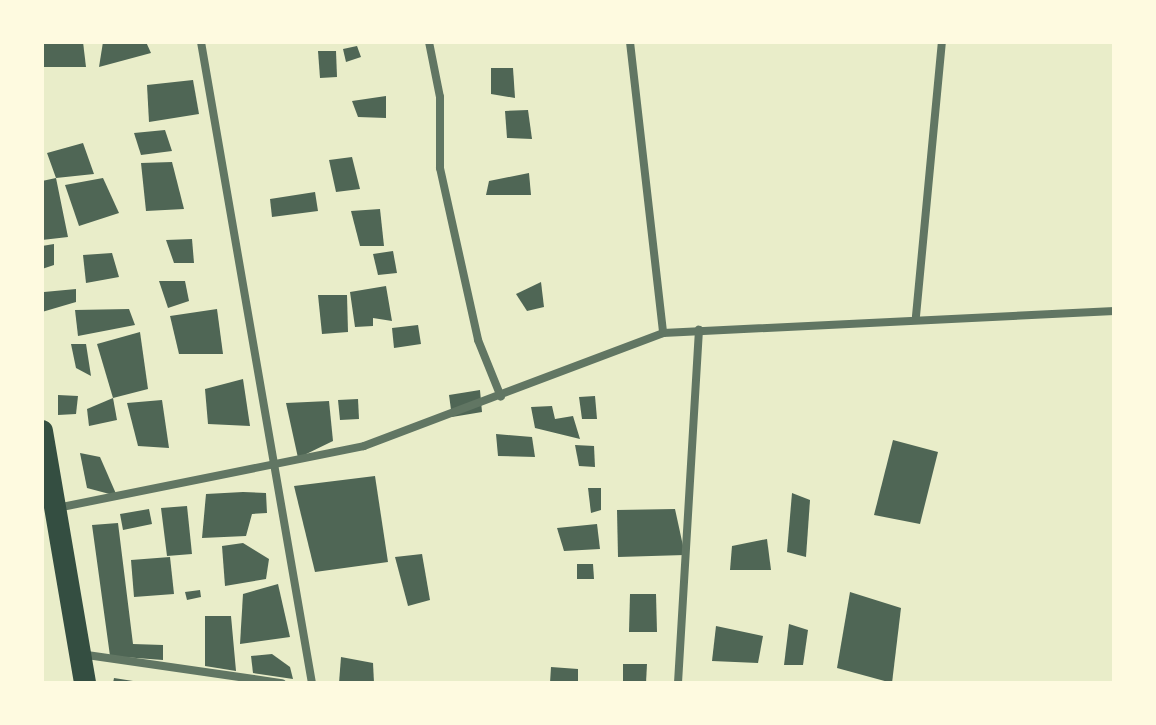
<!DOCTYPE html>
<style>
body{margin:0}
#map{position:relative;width:1156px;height:725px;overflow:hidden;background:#e9edc9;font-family:Montserrat,sans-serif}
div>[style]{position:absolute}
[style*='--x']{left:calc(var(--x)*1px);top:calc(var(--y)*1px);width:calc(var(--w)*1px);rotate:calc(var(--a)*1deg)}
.building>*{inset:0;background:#4f6655}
.minor>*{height:8px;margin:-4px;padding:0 4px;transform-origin:4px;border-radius:4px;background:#617663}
.trunk>*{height:22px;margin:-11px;padding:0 11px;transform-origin:11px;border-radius:11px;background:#344e41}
span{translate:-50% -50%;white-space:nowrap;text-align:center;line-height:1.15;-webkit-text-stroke:8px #fefae0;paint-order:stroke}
.frame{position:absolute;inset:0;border:44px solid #fefae0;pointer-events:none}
</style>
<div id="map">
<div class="building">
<i style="clip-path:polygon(42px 42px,83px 42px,86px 67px,42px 67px)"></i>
<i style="clip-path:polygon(103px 42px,146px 42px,151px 53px,99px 67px)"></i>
<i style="clip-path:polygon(357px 46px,361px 57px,346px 62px,343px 49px)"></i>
<i style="clip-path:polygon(318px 51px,336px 51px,337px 77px,320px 78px)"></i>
<i style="clip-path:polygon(491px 68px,513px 68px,515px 98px,491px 94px)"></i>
<i style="clip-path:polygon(193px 80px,199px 114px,149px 122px,147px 85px)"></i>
<i style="clip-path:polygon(386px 96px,386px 118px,358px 117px,352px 101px)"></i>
<i style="clip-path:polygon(528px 110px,532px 139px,507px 138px,505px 111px)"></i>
<i style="clip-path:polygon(165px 130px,172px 151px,141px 155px,134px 133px)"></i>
<i style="clip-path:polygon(83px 143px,94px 174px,56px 178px,68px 237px,42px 240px,42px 181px,56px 178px,47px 153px)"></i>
<i style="clip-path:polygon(352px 157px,360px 189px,336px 192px,329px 160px)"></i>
<i style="clip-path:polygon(172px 162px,184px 209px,146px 211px,141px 163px)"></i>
<i style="clip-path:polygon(529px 173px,531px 195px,486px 195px,489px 181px)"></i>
<i style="clip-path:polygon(103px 178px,119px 213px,79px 226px,65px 185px)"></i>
<i style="clip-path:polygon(315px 192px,318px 211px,272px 217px,270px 199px)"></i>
<i style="clip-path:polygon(380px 209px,384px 246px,360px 246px,351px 211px)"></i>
<i style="clip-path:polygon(192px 239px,194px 263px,174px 263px,166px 240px)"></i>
<i style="clip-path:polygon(54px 244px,54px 265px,42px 269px,42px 246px)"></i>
<i style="clip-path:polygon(393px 251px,397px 273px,378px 275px,373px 254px)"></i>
<i style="clip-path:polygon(112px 253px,119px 277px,86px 283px,83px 255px)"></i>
<i style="clip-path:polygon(159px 281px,185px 281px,189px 301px,168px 308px)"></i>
<i style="clip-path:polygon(541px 282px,544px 307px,527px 311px,516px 294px)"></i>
<i style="clip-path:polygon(386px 286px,392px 321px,373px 318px,373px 326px,355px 327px,350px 292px)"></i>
<i style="clip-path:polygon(76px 289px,76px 302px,42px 312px,44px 292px)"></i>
<i style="clip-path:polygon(318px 295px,347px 295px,348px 332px,322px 334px)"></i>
<i style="clip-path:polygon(129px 309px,135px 325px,78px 336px,75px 310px)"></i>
<i style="clip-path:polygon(217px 309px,223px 354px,179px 354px,170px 316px)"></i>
<i style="clip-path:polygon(418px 325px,421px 344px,394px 348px,392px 328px)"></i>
<i style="clip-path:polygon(140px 332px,148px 389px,113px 398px,97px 344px)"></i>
<i style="clip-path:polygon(71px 344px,86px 344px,91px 376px,76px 368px)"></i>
<i style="clip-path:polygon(243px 379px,250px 426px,208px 424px,205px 389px)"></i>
<i style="clip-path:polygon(480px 390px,482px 412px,452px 417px,449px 395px)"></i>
<i style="clip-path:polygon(58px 395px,78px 396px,76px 414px,58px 415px)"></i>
<i style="clip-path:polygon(595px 396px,597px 419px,582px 419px,579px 397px)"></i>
<i style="clip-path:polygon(113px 398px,117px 420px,89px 426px,87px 409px)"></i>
<i style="clip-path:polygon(358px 399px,359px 419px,340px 420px,338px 400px)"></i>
<i style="clip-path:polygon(162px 400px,169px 448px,138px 446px,127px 403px)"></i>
<i style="clip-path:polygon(329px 401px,333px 441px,298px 458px,286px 403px)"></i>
<i style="clip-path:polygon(552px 406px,555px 419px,573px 416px,580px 439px,535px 428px,531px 407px)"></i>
<i style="clip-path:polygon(496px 434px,532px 437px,535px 457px,498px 456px)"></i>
<i style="clip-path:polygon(893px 440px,938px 452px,920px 524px,874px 515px)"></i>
<i style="clip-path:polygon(575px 445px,594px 446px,595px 467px,579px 466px)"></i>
<i style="clip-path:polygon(80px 453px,100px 457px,117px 496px,87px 488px)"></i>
<i style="clip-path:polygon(375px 476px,388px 562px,315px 572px,294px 486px)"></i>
<i style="clip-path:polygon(588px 488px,601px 488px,601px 510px,591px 513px)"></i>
<i style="clip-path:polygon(243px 492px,266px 493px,267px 513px,252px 514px,246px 536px,202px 538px,206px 494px)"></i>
<i style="clip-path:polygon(792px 493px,810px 500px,806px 557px,787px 552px)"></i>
<i style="clip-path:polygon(187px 506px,192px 554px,167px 556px,161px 508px)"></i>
<i style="clip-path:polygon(149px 509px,152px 524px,123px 530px,120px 514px)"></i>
<i style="clip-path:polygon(675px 509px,685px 555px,618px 557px,617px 510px)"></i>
<i style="clip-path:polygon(118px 523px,133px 644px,163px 645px,163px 660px,110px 656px,92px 525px)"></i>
<i style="clip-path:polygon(597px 524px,600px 549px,564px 551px,557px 528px)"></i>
<i style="clip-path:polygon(767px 539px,771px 570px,730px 570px,732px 546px)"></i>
<i style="clip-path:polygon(243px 543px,269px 559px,266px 579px,225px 586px,222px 546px)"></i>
<i style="clip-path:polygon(422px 554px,430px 600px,408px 606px,395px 557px)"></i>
<i style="clip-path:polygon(170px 557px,174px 594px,134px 597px,131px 560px)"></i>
<i style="clip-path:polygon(577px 564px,593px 564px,594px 579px,577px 579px)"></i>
<i style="clip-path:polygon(278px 584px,290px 637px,240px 644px,243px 594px)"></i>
<i style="clip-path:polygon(200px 590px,201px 597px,187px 600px,185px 592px)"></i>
<i style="clip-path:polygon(850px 592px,901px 608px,892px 683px,837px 668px)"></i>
<i style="clip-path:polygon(630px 594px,656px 594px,657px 632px,629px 632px)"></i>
<i style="clip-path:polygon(205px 616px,231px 616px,236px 671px,205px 666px)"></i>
<i style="clip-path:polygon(789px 624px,808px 630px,803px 665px,784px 665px)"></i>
<i style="clip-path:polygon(716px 626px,763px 636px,758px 663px,712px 661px)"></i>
<i style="clip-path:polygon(272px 654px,290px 667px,293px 679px,253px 673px,251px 656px)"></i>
<i style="clip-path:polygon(341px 657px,373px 663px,374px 683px,339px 683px)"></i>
<i style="clip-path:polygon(623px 664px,647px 664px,646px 683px,623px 683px)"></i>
<i style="clip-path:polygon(551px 667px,578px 669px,578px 683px,550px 683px)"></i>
<i style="clip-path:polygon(114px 678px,133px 681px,133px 683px,113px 683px)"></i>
</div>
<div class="minor">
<i style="--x:201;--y:42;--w:651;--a:80.18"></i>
<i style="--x:429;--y:42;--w:56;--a:78.7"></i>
<i style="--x:440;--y:97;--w:71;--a:90"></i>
<i style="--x:440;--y:168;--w:176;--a:77.5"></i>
<i style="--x:478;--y:340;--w:61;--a:68"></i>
<i style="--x:630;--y:42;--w:293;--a:83.5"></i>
<i style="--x:916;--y:316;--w:275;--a:-84.6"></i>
<i style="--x:57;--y:508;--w:313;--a:-11.4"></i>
<i style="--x:364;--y:446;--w:320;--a:-20.7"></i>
<i style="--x:663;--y:333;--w:452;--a:-2.8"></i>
<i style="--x:80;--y:654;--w:204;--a:8.2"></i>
<i style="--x:678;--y:683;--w:354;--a:-86.6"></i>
</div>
<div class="trunk">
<i style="--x:42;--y:431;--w:256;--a:80.3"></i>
</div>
<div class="frame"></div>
</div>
